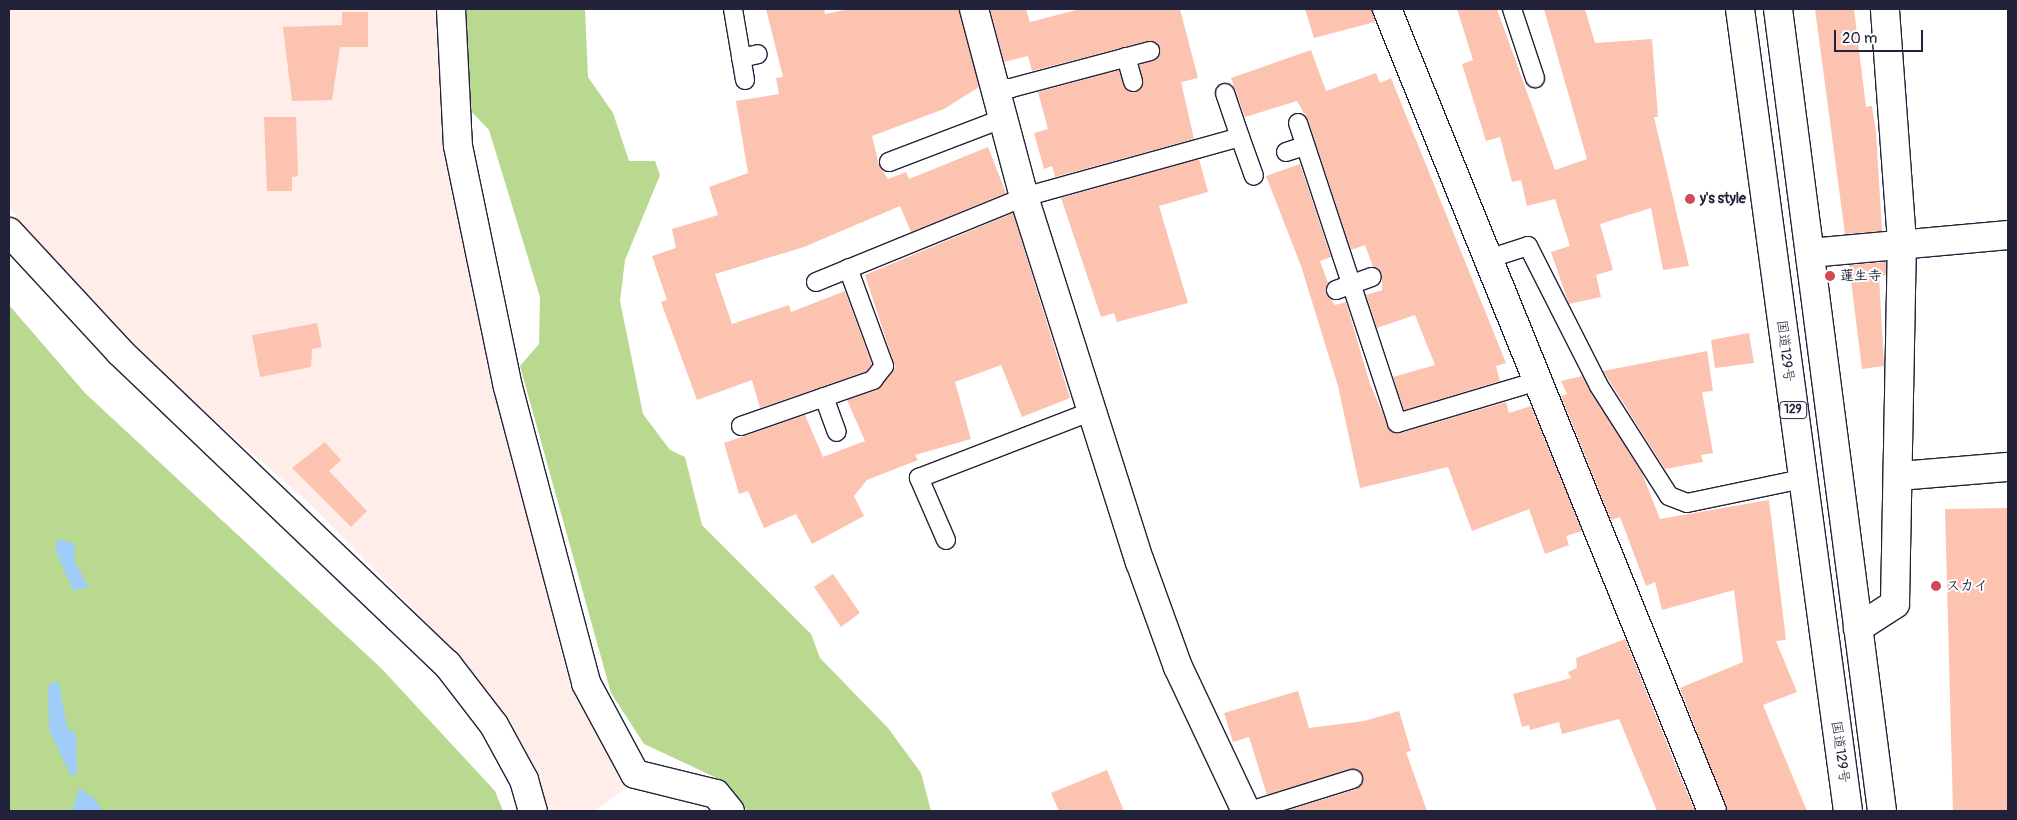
<!DOCTYPE html>
<meta charset="utf-8">
<style>
body{margin:0}
#map{position:relative;width:2017px;height:820px;overflow:hidden;background:#fff;font-family:Pangolin,"Klee One",sans-serif}
div>[style]{position:absolute}
[style*='--x']{left:calc(var(--x)*1px);top:calc(var(--y)*1px);width:calc(var(--w)*1px);rotate:calc(var(--a)*1deg)}
.built>*{inset:0;background:#feede8}
.green>*{inset:0;background:#b9d890}
.water>*{inset:0;background:#9fccf9}
.building>*{inset:0;background:#fcc3b1}
.roads{filter:drop-shadow(1px 0 #22223b) drop-shadow(-1px 0 #22223b) drop-shadow(0 1px #22223b) drop-shadow(0 -1px #22223b)}
.service>*{height:18px;margin:-9px;padding:0 9px;transform-origin:9px;border-radius:9px;background:#fff}
.minor>*{height:28px;margin:-14px;padding:0 14px;transform-origin:14px;border-radius:14px;background:#fff}
.trunk>*{height:28px;margin:-14px;padding:0 14px;transform-origin:14px;border-radius:14px;background:#fff}
.dots>*{width:14px;height:14px;translate:-50% -50%;box-sizing:border-box;border:2px solid #fff;border-radius:50%}
span{translate:-50% -50%;white-space:nowrap;text-align:center;line-height:1.15;-webkit-text-stroke:4px #fff;paint-order:stroke}
.shield-label span{padding:1px 4px;background:#fff;border:1px solid;border-radius:4px;-webkit-text-stroke-width:0}
.shield-label{font-size:12px;color:#22223b;font-weight:700}
.poi-label{font-size:14px;color:#22223b;font-weight:700}
.left{translate:0 -50%;text-align:left}
.street-label{font-size:14px;color:#22223b}
.frame{position:absolute;inset:0;border:10px solid #22223b;pointer-events:none}
.scale{position:absolute;left:1834px;top:30px;width:89px;height:22px;box-sizing:border-box;border:2px solid #22223b;border-top:0;padding-left:6px;font-size:15px;line-height:18px;white-space:nowrap;color:#22223b;-webkit-text-stroke:4px #fff;paint-order:stroke}
</style>
<div id="map">
<div class="built">
<i style="clip-path:polygon(9px 9px,440px 9px,444px 137px,564px 665px,626px 788px,595px 811px,544px 811px,525px 747px,448px 645px,308px 502px,164px 376px,45px 254px,9px 207px)"></i>
</div>
<div class="green">
<i style="clip-path:polygon(463px 9px,585px 9px,588px 77px,613px 113px,629px 161px,655px 161px,660px 175px,625px 260px,620px 301px,643px 414px,670px 450px,685px 457px,702px 525px,811px 634px,820px 658px,888px 728px,921px 773px,931px 811px,747px 811px,721px 780px,644px 744px,611px 693px,520px 366px,539px 344px,540px 297px,489px 130px,469px 109px)"></i>
<i style="clip-path:polygon(9px 305px,85px 393px,381px 668px,495px 791px,503px 811px,9px 811px)"></i>
</div>
<div class="water">
<i style="clip-path:polygon(58px 539px,75px 544px,74px 560px,89px 588px,73px 590px,55px 549px)"></i>
<i style="clip-path:polygon(54px 682px,59px 683px,67px 727px,76px 735px,77px 775px,70px 774px,49px 730px,48px 687px)"></i>
<i style="clip-path:polygon(79px 788px,95px 799px,102px 811px,72px 811px)"></i>
</div>
<div class="building">
<i style="clip-path:polygon(766px 9px,824px 9px,825px 14px,849px 9px,959px 9px,979px 87px,944px 109px,872px 136px,879px 165px,888px 179px,906px 172px,909px 179px,988px 147px,1006px 193px,911px 232px,900px 206px,804px 247px,715px 274px,732px 324px,789px 305px,791px 312px,845px 291px,872px 364px,867px 371px,760px 408px,752px 380px,697px 400px,661px 302px,667px 300px,652px 256px,676px 248px,672px 229px,718px 215px,709px 187px,748px 173px,736px 101px,779px 94px,776px 78px,783px 77px)"></i>
<i style="clip-path:polygon(990px 9px,1026px 9px,1030px 22px,1080px 9px,1180px 9px,1198px 78px,1181px 82px,1194px 139px,1055px 177px,1052px 166px,1044px 169px,1034px 133px,1048px 129px,1038px 92px,1119px 70px,1125px 89px,1136px 92px,1143px 84px,1139px 65px,1157px 59px,1160px 48px,1147px 41px,1032px 71px,1028px 56px,1004px 62px)"></i>
<i style="clip-path:polygon(1305px 9px,1372px 9px,1375px 22px,1314px 38px)"></i>
<i style="clip-path:polygon(1457px 9px,1497px 9px,1555px 170px,1587px 159px,1544px 9px,1585px 9px,1595px 43px,1652px 39px,1658px 117px,1654px 117px,1689px 266px,1663px 270px,1651px 208px,1600px 224px,1613px 270px,1596px 275px,1601px 297px,1569px 304px,1551px 252px,1570px 246px,1555px 199px,1527px 206px,1521px 180px,1512px 182px,1500px 137px,1486px 141px,1462px 64px,1473px 60px)"></i>
<i style="clip-path:polygon(1815px 9px,1854px 9px,1866px 107px,1872px 106px,1876px 132px,1882px 231px,1845px 234px)"></i>
<i style="clip-path:polygon(342px 12px,368px 12px,368px 47px,340px 47px,332px 100px,292px 101px,283px 27px,342px 25px)"></i>
<i style="clip-path:polygon(1311px 50px,1326px 91px,1376px 73px,1380px 83px,1391px 78px,1506px 363px,1496px 366px,1500px 381px,1404px 410px,1393px 377px,1435px 365px,1415px 315px,1377px 328px,1366px 295px,1382px 290px,1382px 274px,1373px 267px,1365px 245px,1351px 250px,1308px 120px,1297px 101px,1245px 117px,1231px 78px)"></i>
<i style="clip-path:polygon(264px 117px,296px 117px,298px 176px,292px 177px,292px 191px,267px 191px)"></i>
<i style="clip-path:polygon(1199px 159px,1208px 192px,1159px 206px,1188px 303px,1117px 322px,1114px 313px,1101px 317px,1061px 198px)"></i>
<i style="clip-path:polygon(1300px 164px,1331px 257px,1320px 261px,1328px 283px,1326px 293px,1335px 305px,1346px 302px,1370px 384px,1390px 430px,1400px 433px,1506px 402px,1509px 413px,1531px 406px,1582px 531px,1566px 536px,1569px 545px,1545px 554px,1529px 509px,1472px 531px,1448px 467px,1360px 488px,1338px 386px,1301px 266px,1266px 176px)"></i>
<i style="clip-path:polygon(1013px 213px,1070px 398px,1022px 417px,1001px 365px,955px 382px,971px 439px,915px 455px,918px 460px,867px 480px,854px 496px,864px 516px,812px 544px,796px 514px,764px 528px,748px 491px,739px 494px,724px 443px,805px 415px,823px 457px,865px 441px,847px 400px,877px 390px,895px 367px,865px 275px)"></i>
<i style="clip-path:polygon(1886px 262px,1886px 275px,1879px 276px,1884px 366px,1862px 369px,1849px 265px)"></i>
<i style="clip-path:polygon(317px 323px,322px 347px,312px 349px,311px 367px,260px 377px,252px 335px)"></i>
<i style="clip-path:polygon(1749px 333px,1754px 363px,1715px 368px,1711px 340px)"></i>
<i style="clip-path:polygon(1707px 351px,1713px 391px,1702px 392px,1713px 453px,1701px 455px,1703px 462px,1665px 469px,1603px 371px)"></i>
<i style="clip-path:polygon(1582px 376px,1642px 473px,1660px 519px,1769px 500px,1786px 640px,1776px 641px,1797px 692px,1763px 705px,1807px 811px,1727px 811px,1680px 688px,1743px 662px,1734px 590px,1662px 610px,1655px 582px,1646px 586px,1620px 517px,1611px 520px,1561px 396px,1567px 394px,1561px 381px)"></i>
<i style="clip-path:polygon(325px 442px,341px 460px,329px 471px,367px 511px,351px 527px,292px 468px)"></i>
<i style="clip-path:polygon(2008px 508px,2008px 811px,1953px 811px,1945px 509px)"></i>
<i style="clip-path:polygon(833px 574px,860px 613px,841px 627px,814px 587px)"></i>
<i style="clip-path:polygon(1625px 639px,1676px 766px,1695px 811px,1657px 811px,1619px 719px,1562px 734px,1559px 722px,1530px 730px,1529px 725px,1522px 727px,1513px 694px,1571px 678px,1568px 672px,1577px 668px,1576px 658px)"></i>
<i style="clip-path:polygon(1298px 691px,1309px 728px,1364px 721px,1399px 711px,1411px 751px,1406px 752px,1427px 811px,1285px 811px,1357px 789px,1363px 776px,1355px 769px,1267px 795px,1249px 737px,1233px 742px,1224px 713px)"></i>
<i style="clip-path:polygon(1107px 770px,1124px 811px,1059px 811px,1051px 793px)"></i>
</div>
<div class="roads">
<div class="service">
<i style="--x:733;--y:9;--w:72;--a:80.4"></i>
<i style="--x:1512;--y:9;--w:73;--a:71.6"></i>
<i style="--x:1126;--y:57;--w:26;--a:74"></i>
<i style="--x:741;--y:58;--w:17;--a:-13"></i>
<i style="--x:995;--y:87;--w:16;--a:4"></i>
<i style="--x:1011;--y:88;--w:144;--a:-14.9"></i>
<i style="--x:1225;--y:93;--w:46;--a:71.2"></i>
<i style="--x:1298;--y:123;--w:316;--a:71.7"></i>
<i style="--x:1397;--y:423;--w:147;--a:-16.6"></i>
<i style="--x:1286;--y:152;--w:20;--a:-18"></i>
<i style="--x:889;--y:162;--w:123;--a:-20.9"></i>
<i style="--x:1491;--y:258;--w:39;--a:-18"></i>
<i style="--x:1528;--y:246;--w:157;--a:63.1"></i>
<i style="--x:1599;--y:386;--w:130;--a:57.5"></i>
<i style="--x:1669;--y:496;--w:19;--a:21"></i>
<i style="--x:1687;--y:503;--w:117;--a:-11.8"></i>
<i style="--x:816;--y:282;--w:225;--a:-22.2"></i>
<i style="--x:1024;--y:197;--w:224;--a:-15.5"></i>
<i style="--x:1240;--y:137;--w:41;--a:70.3"></i>
<i style="--x:1336;--y:290;--w:38;--a:-20"></i>
<i style="--x:824;--y:397;--w:37;--a:70"></i>
<i style="--x:741;--y:426;--w:140;--a:-19.2"></i>
<i style="--x:873;--y:380;--w:18;--a:-52"></i>
<i style="--x:884;--y:366;--w:104;--a:-110.2"></i>
<i style="--x:946;--y:540;--w:68;--a:-113.5"></i>
<i style="--x:919;--y:478;--w:189;--a:-21.1"></i>
<i style="--x:1250;--y:811;--w:108;--a:-17.3"></i>
</div>
<div class="minor">
<i style="--x:451;--y:9;--w:137;--a:87.1"></i>
<i style="--x:458;--y:146;--w:246;--a:78.3"></i>
<i style="--x:508;--y:387;--w:306;--a:75.2"></i>
<i style="--x:586;--y:683;--w:103;--a:61.7"></i>
<i style="--x:635;--y:774;--w:83;--a:13.9"></i>
<i style="--x:716;--y:794;--w:22;--a:51"></i>
<i style="--x:974;--y:9;--w:195;--a:75.1"></i>
<i style="--x:1024;--y:197;--w:383;--a:72.4"></i>
<i style="--x:1140;--y:562;--w:112;--a:70.1"></i>
<i style="--x:1178;--y:667;--w:159;--a:64.7"></i>
<i style="--x:1387;--y:9;--w:865;--a:67.94"></i>
<i style="--x:9;--y:232;--w:163;--a:47.2"></i>
<i style="--x:120;--y:352;--w:452;--a:43.7"></i>
<i style="--x:447;--y:664;--w:77;--a:52.4"></i>
<i style="--x:494;--y:725;--w:63;--a:61.4"></i>
<i style="--x:524;--y:780;--w:32;--a:74"></i>
<i style="--x:1810;--y:253;--w:199;--a:-5.2"></i>
<i style="--x:1900;--y:476;--w:108;--a:-4.8"></i>
<i style="--x:1858;--y:628;--w:44;--a:-33"></i>
<i style="--x:1895;--y:604;--w:362;--a:-88.9"></i>
<i style="--x:1902;--y:242;--w:234;--a:-94.2"></i>
</div>
<div class="trunk">
<i style="--x:1740;--y:9;--w:809;--a:82.33"></i>
<i style="--x:1778;--y:9;--w:809;--a:82.61"></i>
</div>
</div>
<div class="dots">
<i style="left:1690px;top:199px;background:#d1495b"></i>
<i style="left:1830px;top:276px;background:#d1495b"></i>
<i style="left:1936px;top:586px;background:#d1495b"></i>
</div>
<div class="shield-label">
<span style="left:1793px;top:410px">129</span>
</div>
<div class="poi-label">
<span class="left" style="left:1700px;top:199px">y's style</span>
<span class="left" style="left:1840px;top:276px">蓮生寺</span>
<span class="left" style="left:1946px;top:586px">スカイ</span>
</div>
<div class="street-label">
<span style="left:1785px;top:351px;rotate:83deg">国道129号</span>
<span style="left:1840px;top:752px;rotate:82deg">国道129号</span>
</div>
<div class="frame"></div>
<div class="scale">20 m</div>
</div>
